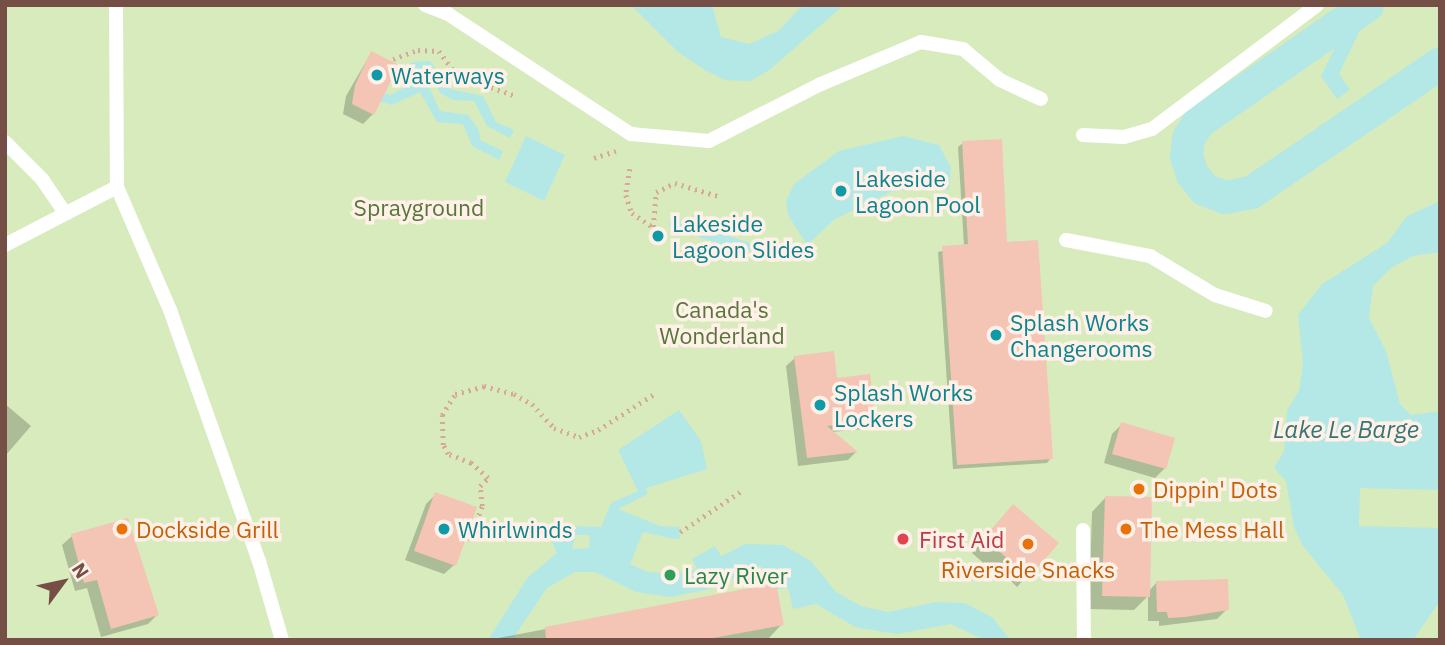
<!DOCTYPE html>
<style>
body{margin:0}
#map{position:relative;width:1445px;height:645px;overflow:hidden;background:#fdeddf;font-family:"IBM Plex Sans",sans-serif}
div>[style]{position:absolute}
[style*='--x']{left:calc(var(--x)*1px);top:calc(var(--y)*1px);width:calc(var(--w)*1px);rotate:calc(var(--a)*1deg)}
.green>*{inset:0;background:#d8ebbd}
.water>*{inset:0;background:#b3e8e6}
.shadow>*{inset:0;background:#0003}
.stream>*{height:10px;margin:-5px;padding:0 5px;transform-origin:5px;border-radius:5px;background:#b3e8e6}
.canal>*{height:33px;margin:-16.5px;padding:0 16.5px;transform-origin:16.5px;border-radius:16.5px;background:#b3e8e6}
.building>*{inset:0;background:#f4c4b5}
.path>*{height:4.5px;margin-top:-2.25px;transform-origin:0;background:repeating-linear-gradient(90deg,#d9a799 0 2px,transparent 0 7px)}
.service>*{height:14px;margin:-7px;padding:0 7px;transform-origin:7px;border-radius:7px;background:#fff}
.dots>*{width:19px;height:19px;translate:-50% -50%;box-sizing:border-box;border:4px solid #fff1e7;border-radius:50%}
span{translate:-50% -50%;white-space:nowrap;text-align:center;line-height:1.15;-webkit-text-stroke:7px #fff1e7;paint-order:stroke}
.culture-label{font-size:23px;color:#0d838f}
.left{translate:0 -50%;text-align:left}
.park-label{font-size:23px;color:#56763b}
.food-label{font-size:23px;color:#c56008}
.health-label{font-size:23px;color:#be3a42}
.leisure-label{font-size:23px;color:#27864d}
.water-label{font-size:24px;color:#367574;font-style:italic}
.frame{position:absolute;inset:0;border:7px solid #754f46;pointer-events:none}
.north{position:absolute;left:28px;top:547px;width:70px;height:70px;-webkit-text-stroke:5px #fff1e7;paint-order:stroke;rotate:57deg;font-size:19px;font-weight:700;line-height:28px;text-align:center;color:#754f46}
.north::after{content:'';display:block;margin:auto;width:24px;height:32px;background:#754f46;clip-path:polygon(50% 0,100% 100%,50% 72%,0 100%)}
</style>
<div id="map">
<div class="green">
<i style="clip-path:polygon(5px 5px,1440px 5px,1440px 640px,5px 640px)"></i>
</div>
<div class="water">
<i style="clip-path:polygon(631px 5px,712px 5px,721px 37px,749px 44px,778px 31px,803px 5px,844px 5px,768px 71px,750px 81px,725px 80px,705px 70px,679px 53px)"></i>
<i style="clip-path:polygon(1354px 5px,1369px 23px,1361px 28px,1339px 74px,1350px 90px,1337px 99px,1321px 76px,1336px 45px,1320px 53px,1308px 35px)"></i>
<i style="clip-path:polygon(430px 61px,450px 89px,483px 96px,496px 122px,514px 130px,510px 138px,487px 126px,474px 101px,453px 100px,440px 93px,428px 71px,390px 81px,393px 72px,413px 62px)"></i>
<i style="clip-path:polygon(416px 81px,430px 89px,440px 111px,468px 115px,479px 130px,480px 140px,503px 151px,499px 160px,472px 146px,463px 124px,437px 122px,420px 92px,392px 105px,373px 99px,377px 90px,390px 95px)"></i>
<i style="clip-path:polygon(526px 136px,565px 155px,544px 201px,505px 182px)"></i>
<i style="clip-path:polygon(903px 136px,939px 145px,951px 168px,949px 190px,921px 186px,891px 192px,835px 219px,807px 245px,788px 215px,786px 201px,794px 184px,839px 151px)"></i>
<i style="clip-path:polygon(1440px 201px,1440px 252px,1413px 256px,1391px 268px,1373px 286px,1369px 318px,1386px 351px,1400px 404px,1411px 415px,1440px 411px,1440px 490px,1360px 488px,1359px 526px,1440px 528px,1440px 601px,1413px 640px,1361px 640px,1343px 595px,1303px 546px,1294px 527px,1286px 481px,1274px 468px,1284px 451px,1287px 410px,1299px 391px,1303px 363px,1298px 315px,1322px 284px,1387px 243px,1407px 216px)"></i>
<i style="clip-path:polygon(evenodd,679px 410px,701px 441px,707px 469px,646px 488px,648px 494px,618px 509px,660px 526px,679px 527px,680px 538px,675px 539px,643px 532px,630px 564px,648px 572px,676px 574px,697px 569px,692px 559px,715px 546px,721px 556px,745px 544px,783px 545px,811px 561px,836px 592px,861px 606px,888px 612px,936px 602px,965px 603px,993px 618px,1010px 640px,984px 640px,951px 624px,897px 634px,855px 627px,816px 604px,793px 609px,788px 588px,772px 590px,768px 574px,760px 566px,710px 589px,670px 597px,636px 592px,595px 572px,575px 572px,547px 588px,512px 640px,488px 640px,528px 577px,557px 553px,552px 542px,555px 531px,567px 526px,601px 527px,611px 503px,638px 491px,618px 450px,679px 410px,576px 535px,590px 535px,589px 548px,572px 549px,576px 535px)"></i>
</div>
<div class="shadow">
<i style="clip-path:polygon(371px 53px,373px 114px,363px 124px,343px 114px,346px 96px)"></i>
<i style="clip-path:polygon(963px 143px,1051px 458px,1047px 463px,953px 469px,938px 252px,964px 246px,958px 147px)"></i>
<i style="clip-path:polygon(795px 358px,873px 420px,864px 429px,832px 432px,856px 452px,848px 460px,798px 466px,786px 366px)"></i>
<i style="clip-path:polygon(5px 404px,31px 426px,5px 456px)"></i>
<i style="clip-path:polygon(1122px 424px,1165px 468px,1155px 478px,1104px 463px,1112px 434px)"></i>
<i style="clip-path:polygon(436px 494px,454px 565px,444px 574px,405px 560px,426px 504px)"></i>
<i style="clip-path:polygon(1105px 498px,1148px 592px,1157px 582px,1227px 609px,1217px 619px,1159px 626px,1159px 621px,1148px 621px,1148px 596px,1134px 610px,1089px 609px,1092px 512px)"></i>
<i style="clip-path:polygon(1000px 520px,1056px 544px,1017px 587px,1008px 578px,1004px 581px,972px 553px)"></i>
<i style="clip-path:polygon(72px 536px,157px 615px,148px 624px,101px 637px,87px 588px,75px 591px,62px 545px)"></i>
<i style="clip-path:polygon(775px 585px,782px 624px,767px 640px,488px 640px)"></i>
</div>
<div class="stream">
<i style="--x:674;--y:224;--w:76;--a:17.7"></i>
</div>
<div class="canal">
<i style="--x:1367;--y:5;--w:206;--a:145.3"></i>
<i style="--x:1198;--y:122;--w:19;--a:122"></i>
<i style="--x:1188;--y:138;--w:18;--a:96"></i>
<i style="--x:1186;--y:156;--w:19;--a:72"></i>
<i style="--x:1192;--y:174;--w:19;--a:51"></i>
<i style="--x:1204;--y:189;--w:22;--a:21"></i>
<i style="--x:1225;--y:197;--w:26;--a:-11"></i>
<i style="--x:1251;--y:192;--w:229;--a:-34.3"></i>
</div>
<div class="building">
<i style="clip-path:polygon(371px 51px,399px 65px,374px 115px,352px 104px,355px 85px)"></i>
<i style="clip-path:polygon(1002px 139px,1007px 242px,1038px 240px,1053px 459px,957px 465px,942px 246px,968px 244px,962px 141px)"></i>
<i style="clip-path:polygon(834px 351px,837px 378px,870px 374px,875px 420px,827px 426px,858px 452px,807px 458px,794px 356px)"></i>
<i style="clip-path:polygon(1121px 422px,1175px 438px,1166px 469px,1112px 454px)"></i>
<i style="clip-path:polygon(435px 492px,477px 507px,456px 566px,414px 551px)"></i>
<i style="clip-path:polygon(1105px 496px,1152px 497px,1150px 597px,1102px 596px)"></i>
<i style="clip-path:polygon(1013px 504px,1059px 543px,1032px 574px,1022px 566px,1019px 569px,984px 538px)"></i>
<i style="clip-path:polygon(128px 518px,159px 615px,111px 629px,97px 580px,84px 583px,71px 534px)"></i>
<i style="clip-path:polygon(1228px 579px,1229px 610px,1185px 617px,1168px 618px,1167px 612px,1157px 612px,1156px 581px)"></i>
<i style="clip-path:polygon(776px 583px,784px 625px,702px 640px,546px 640px,545px 627px)"></i>
</div>
<div class="path">
<i style="--x:393;--y:59;--w:27;--a:-20"></i>
<i style="--x:418;--y:50;--w:21;--a:3"></i>
<i style="--x:439;--y:51;--w:31;--a:53"></i>
<i style="--x:458;--y:76;--w:61;--a:19"></i>
<i style="--x:594;--y:158;--w:23;--a:-18"></i>
<i style="--x:630;--y:169;--w:26;--a:99"></i>
<i style="--x:626;--y:195;--w:19;--a:72"></i>
<i style="--x:632;--y:213;--w:25;--a:34"></i>
<i style="--x:653;--y:227;--w:35;--a:-85"></i>
<i style="--x:656;--y:192;--w:21;--a:-25"></i>
<i style="--x:675;--y:183;--w:48;--a:16.9"></i>
<i style="--x:680;--y:532;--w:76;--a:-33.7"></i>
<i style="--x:463;--y:539;--w:5;--a:22"></i>
<i style="--x:468;--y:541;--w:38;--a:-68"></i>
<i style="--x:482;--y:506;--w:20;--a:-96"></i>
<i style="--x:480;--y:486;--w:11;--a:-45"></i>
<i style="--x:488;--y:478;--w:23;--a:-139"></i>
<i style="--x:471;--y:463;--w:25;--a:-159"></i>
<i style="--x:448;--y:454;--w:10;--a:-119"></i>
<i style="--x:443;--y:445;--w:30;--a:-92"></i>
<i style="--x:442;--y:415;--w:25;--a:-58"></i>
<i style="--x:455;--y:394;--w:30;--a:-15"></i>
<i style="--x:484;--y:386;--w:31;--a:15"></i>
<i style="--x:514;--y:394;--w:21;--a:29"></i>
<i style="--x:532;--y:404;--w:33;--a:47"></i>
<i style="--x:554;--y:428;--w:27;--a:20"></i>
<i style="--x:579;--y:437;--w:20;--a:-20"></i>
<i style="--x:598;--y:430;--w:67;--a:-32.7"></i>
</div>
<div class="service">
<i style="--x:116;--y:5;--w:182;--a:89.7"></i>
<i style="--x:117;--y:187;--w:134;--a:66.7"></i>
<i style="--x:170;--y:310;--w:266;--a:70.5"></i>
<i style="--x:259;--y:561;--w:82;--a:73.8"></i>
<i style="--x:425;--y:5;--w:25;--a:21"></i>
<i style="--x:448;--y:14;--w:219;--a:33.3"></i>
<i style="--x:631;--y:134;--w:78;--a:5.1"></i>
<i style="--x:709;--y:141;--w:126;--a:-27"></i>
<i style="--x:821;--y:84;--w:108;--a:-22.8"></i>
<i style="--x:921;--y:42;--w:43;--a:9.5"></i>
<i style="--x:963;--y:49;--w:48;--a:40"></i>
<i style="--x:1000;--y:80;--w:45;--a:24.9"></i>
<i style="--x:1083;--y:135;--w:41;--a:2.8"></i>
<i style="--x:1124;--y:137;--w:29;--a:-16"></i>
<i style="--x:1152;--y:129;--w:206;--a:-36.9"></i>
<i style="--x:5;--y:142;--w:52;--a:45"></i>
<i style="--x:42;--y:179;--w:41;--a:55.9"></i>
<i style="--x:1066;--y:240;--w:86;--a:10.8"></i>
<i style="--x:1150;--y:256;--w:76;--a:31"></i>
<i style="--x:1215;--y:295;--w:53;--a:17.4"></i>
<i style="--x:5;--y:245;--w:126;--a:-27.4"></i>
<i style="--x:1083;--y:530;--w:110;--a:89.5"></i>
</div>
<div class="dots">
<i style="left:377px;top:75px;background:#0f9aa8"></i>
<i style="left:841px;top:191px;background:#0f9aa8"></i>
<i style="left:658px;top:236px;background:#0f9aa8"></i>
<i style="left:996px;top:335px;background:#0f9aa8"></i>
<i style="left:820px;top:405px;background:#0f9aa8"></i>
<i style="left:1139px;top:489px;background:#e8710a"></i>
<i style="left:122px;top:529px;background:#e8710a"></i>
<i style="left:444px;top:529px;background:#0f9aa8"></i>
<i style="left:1126px;top:529px;background:#e8710a"></i>
<i style="left:903px;top:539px;background:#e0444e"></i>
<i style="left:1028px;top:544px;background:#e8710a"></i>
<i style="left:670px;top:575px;background:#2e9e5b"></i>
</div>
<div class="culture-label">
<span class="left" style="left:391px;top:75px">Waterways</span>
<span class="left" style="left:855px;top:191px">Lakeside<br>Lagoon Pool</span>
<span class="left" style="left:672px;top:236px">Lakeside<br>Lagoon Slides</span>
<span class="left" style="left:1010px;top:335px">Splash Works<br>Changerooms</span>
<span class="left" style="left:834px;top:405px">Splash Works<br>Lockers</span>
<span class="left" style="left:458px;top:529px">Whirlwinds</span>
</div>
<div class="park-label">
<span style="left:419px;top:207px">Sprayground</span>
<span style="left:722px;top:322px">Canada's<br>Wonderland</span>
</div>
<div class="food-label">
<span class="left" style="left:1153px;top:489px">Dippin' Dots</span>
<span class="left" style="left:136px;top:529px">Dockside Grill</span>
<span class="left" style="left:1140px;top:529px">The Mess Hall</span>
<span style="left:1028px;top:569px">Riverside Snacks</span>
</div>
<div class="health-label">
<span class="left" style="left:919px;top:539px">First Aid</span>
</div>
<div class="leisure-label">
<span class="left" style="left:684px;top:575px">Lazy River</span>
</div>
<div class="water-label">
<span style="left:1346px;top:430px">Lake Le Barge</span>
</div>
<div class="frame"></div>
<div class="north">N</div>
</div>
